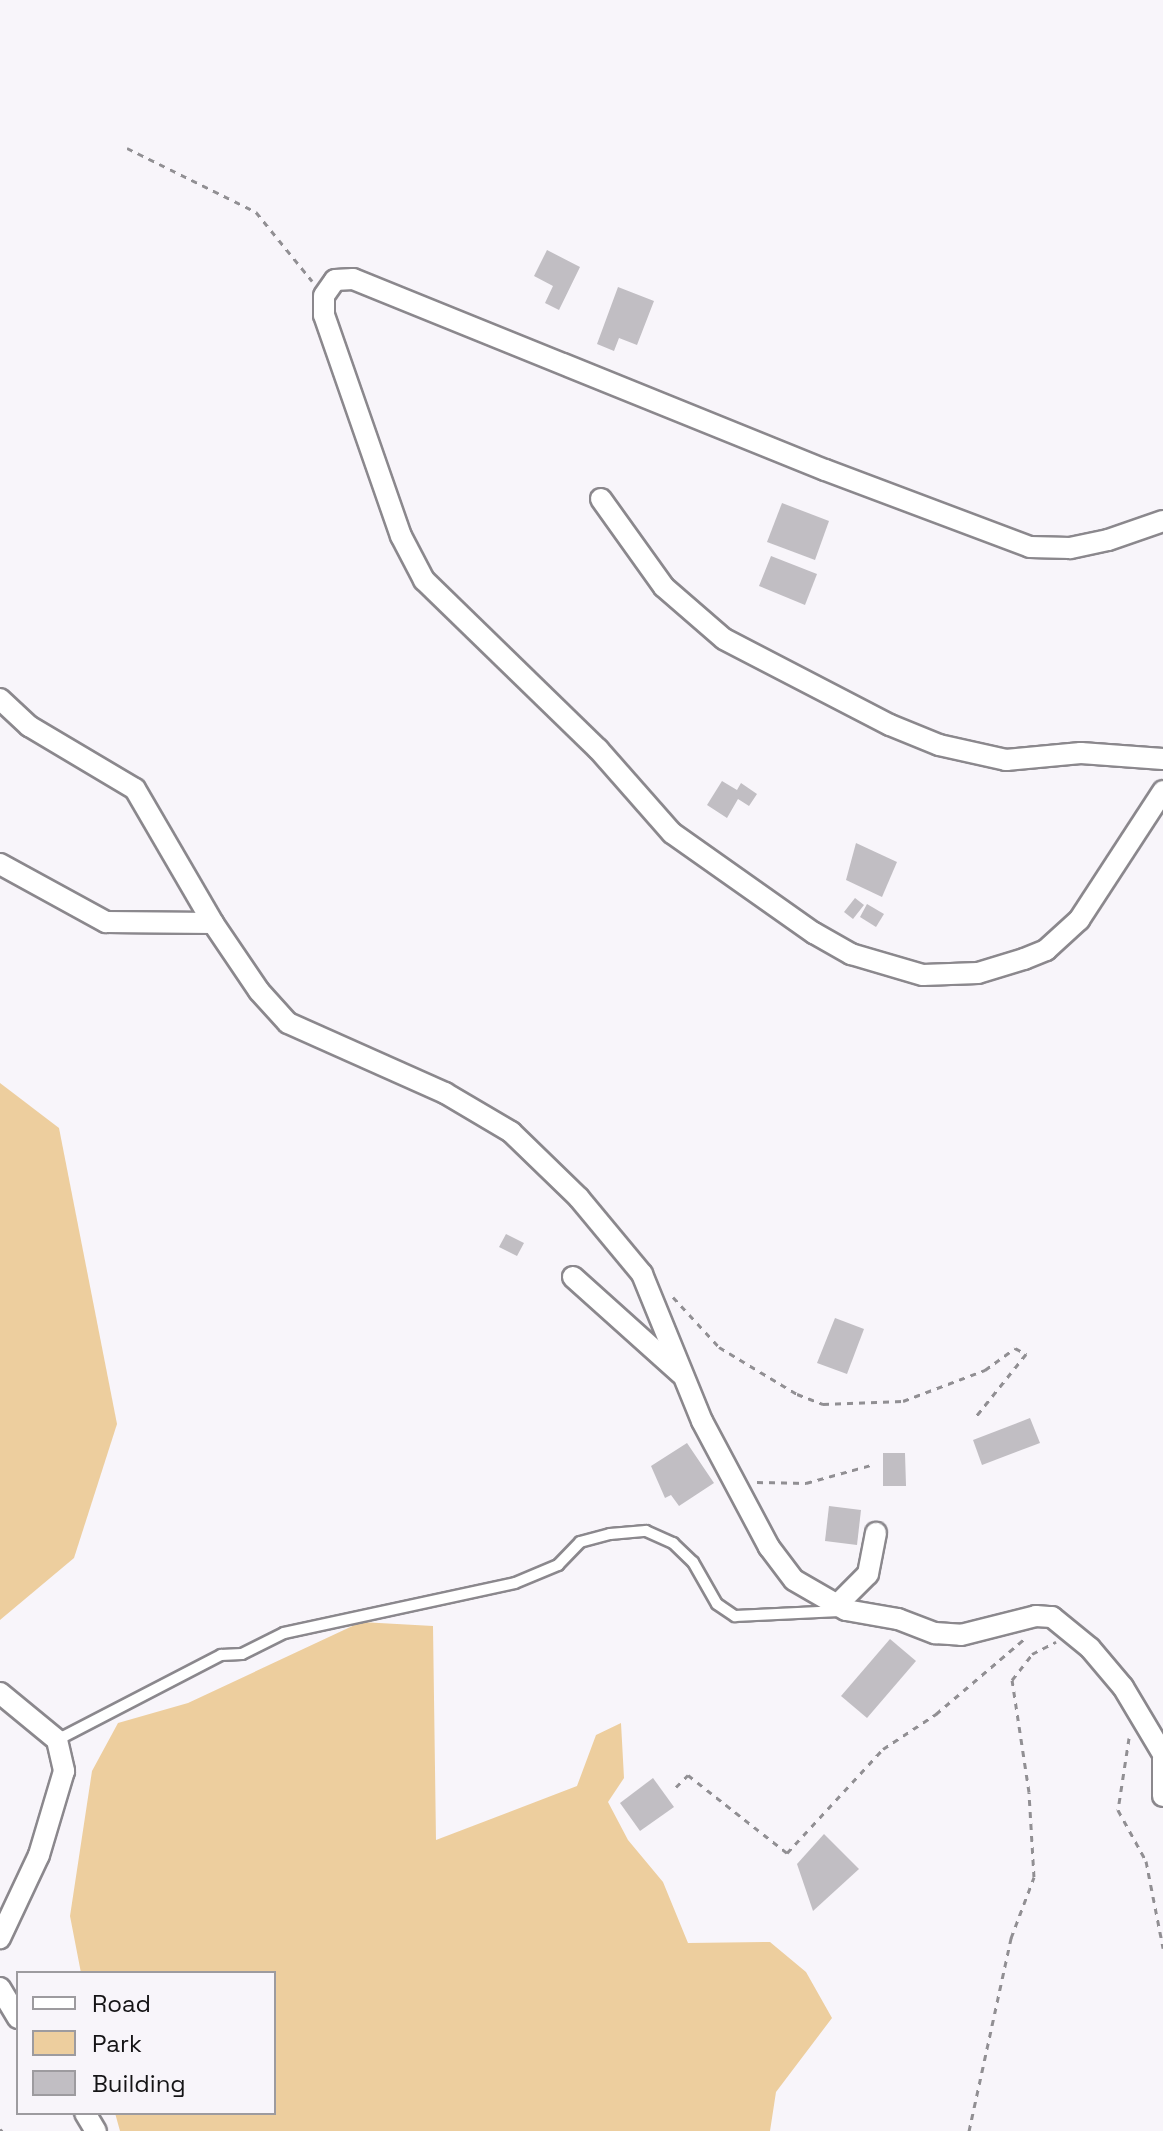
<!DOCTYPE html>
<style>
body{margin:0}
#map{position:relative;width:1163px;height:2131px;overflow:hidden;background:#f8f5fa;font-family:"Space Grotesk",sans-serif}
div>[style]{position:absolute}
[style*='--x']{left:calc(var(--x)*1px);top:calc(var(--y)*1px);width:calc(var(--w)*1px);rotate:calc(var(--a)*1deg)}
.green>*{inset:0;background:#edce9e}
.building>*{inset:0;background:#c1bec3}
.path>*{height:3px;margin-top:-1.5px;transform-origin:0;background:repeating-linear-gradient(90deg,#918f93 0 6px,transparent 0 12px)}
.roads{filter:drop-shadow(2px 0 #8b888d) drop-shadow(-2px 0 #8b888d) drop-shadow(0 2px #8b888d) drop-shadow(0 -2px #8b888d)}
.lane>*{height:10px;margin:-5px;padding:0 5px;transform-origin:5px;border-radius:5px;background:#fff}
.street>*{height:20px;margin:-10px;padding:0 10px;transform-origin:10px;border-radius:10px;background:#fff}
span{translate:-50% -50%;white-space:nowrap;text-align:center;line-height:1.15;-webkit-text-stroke:7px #f8f5fa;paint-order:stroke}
.legend{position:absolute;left:16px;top:1971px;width:260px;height:144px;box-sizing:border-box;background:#f8f5fa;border:2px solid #9d9b9f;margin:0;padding:10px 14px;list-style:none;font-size:24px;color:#151416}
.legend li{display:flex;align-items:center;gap:16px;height:40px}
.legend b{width:40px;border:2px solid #9d9b9f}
</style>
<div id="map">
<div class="green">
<i style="clip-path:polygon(0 1083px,59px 1128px,117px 1424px,74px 1558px,0 1620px)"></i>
<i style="clip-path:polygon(361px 1622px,433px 1626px,436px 1840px,577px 1786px,596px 1735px,621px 1723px,624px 1778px,608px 1802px,628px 1840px,663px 1882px,688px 1943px,770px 1942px,806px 1972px,832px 2018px,776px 2092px,770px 2131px,120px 2131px,115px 2113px,274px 2113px,274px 1973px,81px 1973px,70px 1916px,92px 1771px,118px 1723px,188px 1703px)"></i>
</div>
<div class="building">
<i style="clip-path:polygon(547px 250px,580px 267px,559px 310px,545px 303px,553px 286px,534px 276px)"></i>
<i style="clip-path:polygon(618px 287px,654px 301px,637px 345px,619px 338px,614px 351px,597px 344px)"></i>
<i style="clip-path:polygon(782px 503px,829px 521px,815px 560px,767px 542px)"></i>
<i style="clip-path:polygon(771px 556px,817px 574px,805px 605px,759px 586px)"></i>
<i style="clip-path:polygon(722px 781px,737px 790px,741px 783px,757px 794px,749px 806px,738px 799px,727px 818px,707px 805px)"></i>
<i style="clip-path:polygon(856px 843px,897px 862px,882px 897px,846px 880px)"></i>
<i style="clip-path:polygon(855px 898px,864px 905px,853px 919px,844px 912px)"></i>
<i style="clip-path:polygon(867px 904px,884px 914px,876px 927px,860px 917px)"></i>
<i style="clip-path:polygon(506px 1234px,524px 1243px,517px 1256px,499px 1247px)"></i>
<i style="clip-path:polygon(835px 1318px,864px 1329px,847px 1374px,817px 1363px)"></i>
<i style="clip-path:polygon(1030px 1418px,1040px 1443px,982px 1465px,973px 1440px)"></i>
<i style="clip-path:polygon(687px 1443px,714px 1483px,679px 1506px,671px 1495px,665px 1498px,651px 1466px)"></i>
<i style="clip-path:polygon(883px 1453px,905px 1453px,906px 1486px,883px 1486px)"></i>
<i style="clip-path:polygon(829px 1506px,861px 1510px,857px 1545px,825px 1541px)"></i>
<i style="clip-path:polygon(890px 1639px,916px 1661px,867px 1718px,841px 1696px)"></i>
<i style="clip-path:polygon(653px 1778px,674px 1807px,640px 1831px,620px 1803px)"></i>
<i style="clip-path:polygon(824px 1834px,859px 1869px,813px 1911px,797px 1864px)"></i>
</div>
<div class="path">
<i style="--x:127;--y:148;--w:144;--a:26.4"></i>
<i style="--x:256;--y:212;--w:89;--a:50.9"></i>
<i style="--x:673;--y:1297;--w:68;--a:47.4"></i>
<i style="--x:719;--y:1347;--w:91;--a:31.1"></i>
<i style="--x:797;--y:1394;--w:28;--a:21"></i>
<i style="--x:823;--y:1404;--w:80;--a:-2.1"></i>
<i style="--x:903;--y:1401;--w:88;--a:-20.7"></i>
<i style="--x:985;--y:1370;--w:37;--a:-36"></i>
<i style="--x:1015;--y:1348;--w:13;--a:29"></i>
<i style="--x:1026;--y:1354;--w:83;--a:128.7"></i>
<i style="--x:757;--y:1482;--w:49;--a:1.2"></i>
<i style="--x:806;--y:1483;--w:67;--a:-15.5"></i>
<i style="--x:1129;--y:1738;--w:73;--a:98.7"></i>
<i style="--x:1118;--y:1810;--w:58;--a:61.2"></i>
<i style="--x:1146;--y:1861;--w:89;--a:78.9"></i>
<i style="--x:676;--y:1787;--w:17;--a:-45"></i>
<i style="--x:688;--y:1775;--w:126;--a:38.2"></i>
<i style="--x:787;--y:1853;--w:142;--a:-47.3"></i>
<i style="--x:883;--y:1749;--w:64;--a:-33.4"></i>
<i style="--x:936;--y:1714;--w:116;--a:-40.4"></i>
<i style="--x:0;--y:2129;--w:3;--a:45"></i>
<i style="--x:969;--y:2131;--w:198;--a:-77.7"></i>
<i style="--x:1011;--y:1938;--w:65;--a:-69.3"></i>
<i style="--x:1034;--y:1877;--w:85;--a:-93.4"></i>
<i style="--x:1029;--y:1792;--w:113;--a:-98.6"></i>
<i style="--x:1012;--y:1680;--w:33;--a:-52"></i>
<i style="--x:1032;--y:1654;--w:27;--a:-27"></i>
</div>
<div class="roads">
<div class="lane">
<i style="--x:57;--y:1740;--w:185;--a:-27.4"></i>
<i style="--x:221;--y:1655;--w:21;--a:-3"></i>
<i style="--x:242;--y:1654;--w:47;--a:-26.6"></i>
<i style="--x:284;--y:1633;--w:236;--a:-12.2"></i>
<i style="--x:515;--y:1583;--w:47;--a:-22.7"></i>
<i style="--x:558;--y:1565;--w:32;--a:-46"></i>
<i style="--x:580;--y:1542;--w:31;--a:-15"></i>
<i style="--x:610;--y:1534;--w:36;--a:-5"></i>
<i style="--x:646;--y:1531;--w:30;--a:24"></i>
<i style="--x:673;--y:1543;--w:28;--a:44"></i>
<i style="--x:693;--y:1562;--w:48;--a:60.3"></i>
<i style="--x:717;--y:1604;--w:22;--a:34"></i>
<i style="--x:735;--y:1616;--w:105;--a:-2.7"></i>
</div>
<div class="street">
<i style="--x:601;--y:499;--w:108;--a:54.4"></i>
<i style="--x:664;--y:587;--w:79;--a:40.9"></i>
<i style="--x:724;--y:639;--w:187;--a:27.4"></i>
<i style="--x:890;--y:725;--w:53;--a:22.2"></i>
<i style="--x:939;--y:745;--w:69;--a:12.6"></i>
<i style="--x:1006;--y:760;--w:75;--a:-5.3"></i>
<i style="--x:1081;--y:753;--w:82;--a:4.2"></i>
<i style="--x:1163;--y:521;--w:58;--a:160.9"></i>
<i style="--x:1108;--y:540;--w:39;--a:168"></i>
<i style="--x:1070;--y:548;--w:40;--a:-178.6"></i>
<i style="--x:1030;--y:547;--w:219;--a:-159.4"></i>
<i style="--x:825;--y:470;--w:509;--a:-157.97"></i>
<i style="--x:353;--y:279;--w:18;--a:177"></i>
<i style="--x:335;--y:280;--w:19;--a:125"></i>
<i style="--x:324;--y:296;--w:19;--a:90"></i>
<i style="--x:324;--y:315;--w:234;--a:70.8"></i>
<i style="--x:401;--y:536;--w:50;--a:62.4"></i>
<i style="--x:424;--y:580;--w:243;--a:44.2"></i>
<i style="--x:598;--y:749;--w:112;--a:48.6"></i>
<i style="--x:672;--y:833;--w:174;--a:35.2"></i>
<i style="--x:814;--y:933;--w:43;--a:29.6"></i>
<i style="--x:851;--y:954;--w:75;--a:16.3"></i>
<i style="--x:923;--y:975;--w:55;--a:-2.1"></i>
<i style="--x:978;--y:973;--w:48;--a:-16.9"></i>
<i style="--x:1024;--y:959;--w:24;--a:-22"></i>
<i style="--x:1046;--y:950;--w:45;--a:-42.3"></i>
<i style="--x:1079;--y:920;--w:154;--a:-56.9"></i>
<i style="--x:0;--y:699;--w:40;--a:43"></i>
<i style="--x:29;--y:726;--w:123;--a:30.7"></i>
<i style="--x:135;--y:789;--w:155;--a:59.8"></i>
<i style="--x:0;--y:864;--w:121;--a:28.7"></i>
<i style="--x:106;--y:922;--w:107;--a:0.5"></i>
<i style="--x:213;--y:923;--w:82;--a:55.9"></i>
<i style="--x:259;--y:991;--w:43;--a:47.8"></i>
<i style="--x:288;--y:1023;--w:172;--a:24"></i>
<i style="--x:445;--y:1093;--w:77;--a:30.6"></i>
<i style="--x:511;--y:1132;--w:95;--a:44.1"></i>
<i style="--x:579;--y:1198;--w:99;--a:50.3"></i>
<i style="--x:642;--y:1274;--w:159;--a:67.8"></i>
<i style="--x:702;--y:1421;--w:143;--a:62"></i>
<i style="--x:769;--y:1547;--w:41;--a:52.9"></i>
<i style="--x:794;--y:1580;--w:60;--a:30"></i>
<i style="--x:846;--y:1610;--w:53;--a:9.8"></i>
<i style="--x:898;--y:1619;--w:40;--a:21"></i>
<i style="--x:935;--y:1633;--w:26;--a:4"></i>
<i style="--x:961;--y:1635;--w:77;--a:-14.2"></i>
<i style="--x:1036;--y:1616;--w:16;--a:4"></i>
<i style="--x:1052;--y:1617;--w:49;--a:39.2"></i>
<i style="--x:1090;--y:1648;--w:51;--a:49.8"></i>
<i style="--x:1123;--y:1687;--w:78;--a:59.2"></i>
<i style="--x:573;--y:1277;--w:145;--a:41.9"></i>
<i style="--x:836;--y:1606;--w:45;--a:-45"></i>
<i style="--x:868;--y:1574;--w:42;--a:-79"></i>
<i style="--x:0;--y:1693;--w:74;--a:39.5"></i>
<i style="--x:57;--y:1740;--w:32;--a:77"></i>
<i style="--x:64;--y:1771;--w:88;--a:106.6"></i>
<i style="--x:39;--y:1855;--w:92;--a:115.2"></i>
<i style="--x:1163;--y:1758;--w:38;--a:90"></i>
<i style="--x:0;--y:1988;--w:35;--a:59"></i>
<i style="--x:85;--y:2113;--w:21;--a:59"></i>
</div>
</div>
<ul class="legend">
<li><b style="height:10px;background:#fff"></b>Road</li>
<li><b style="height:22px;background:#edce9e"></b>Park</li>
<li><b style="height:22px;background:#c1bec3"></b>Building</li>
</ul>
</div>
